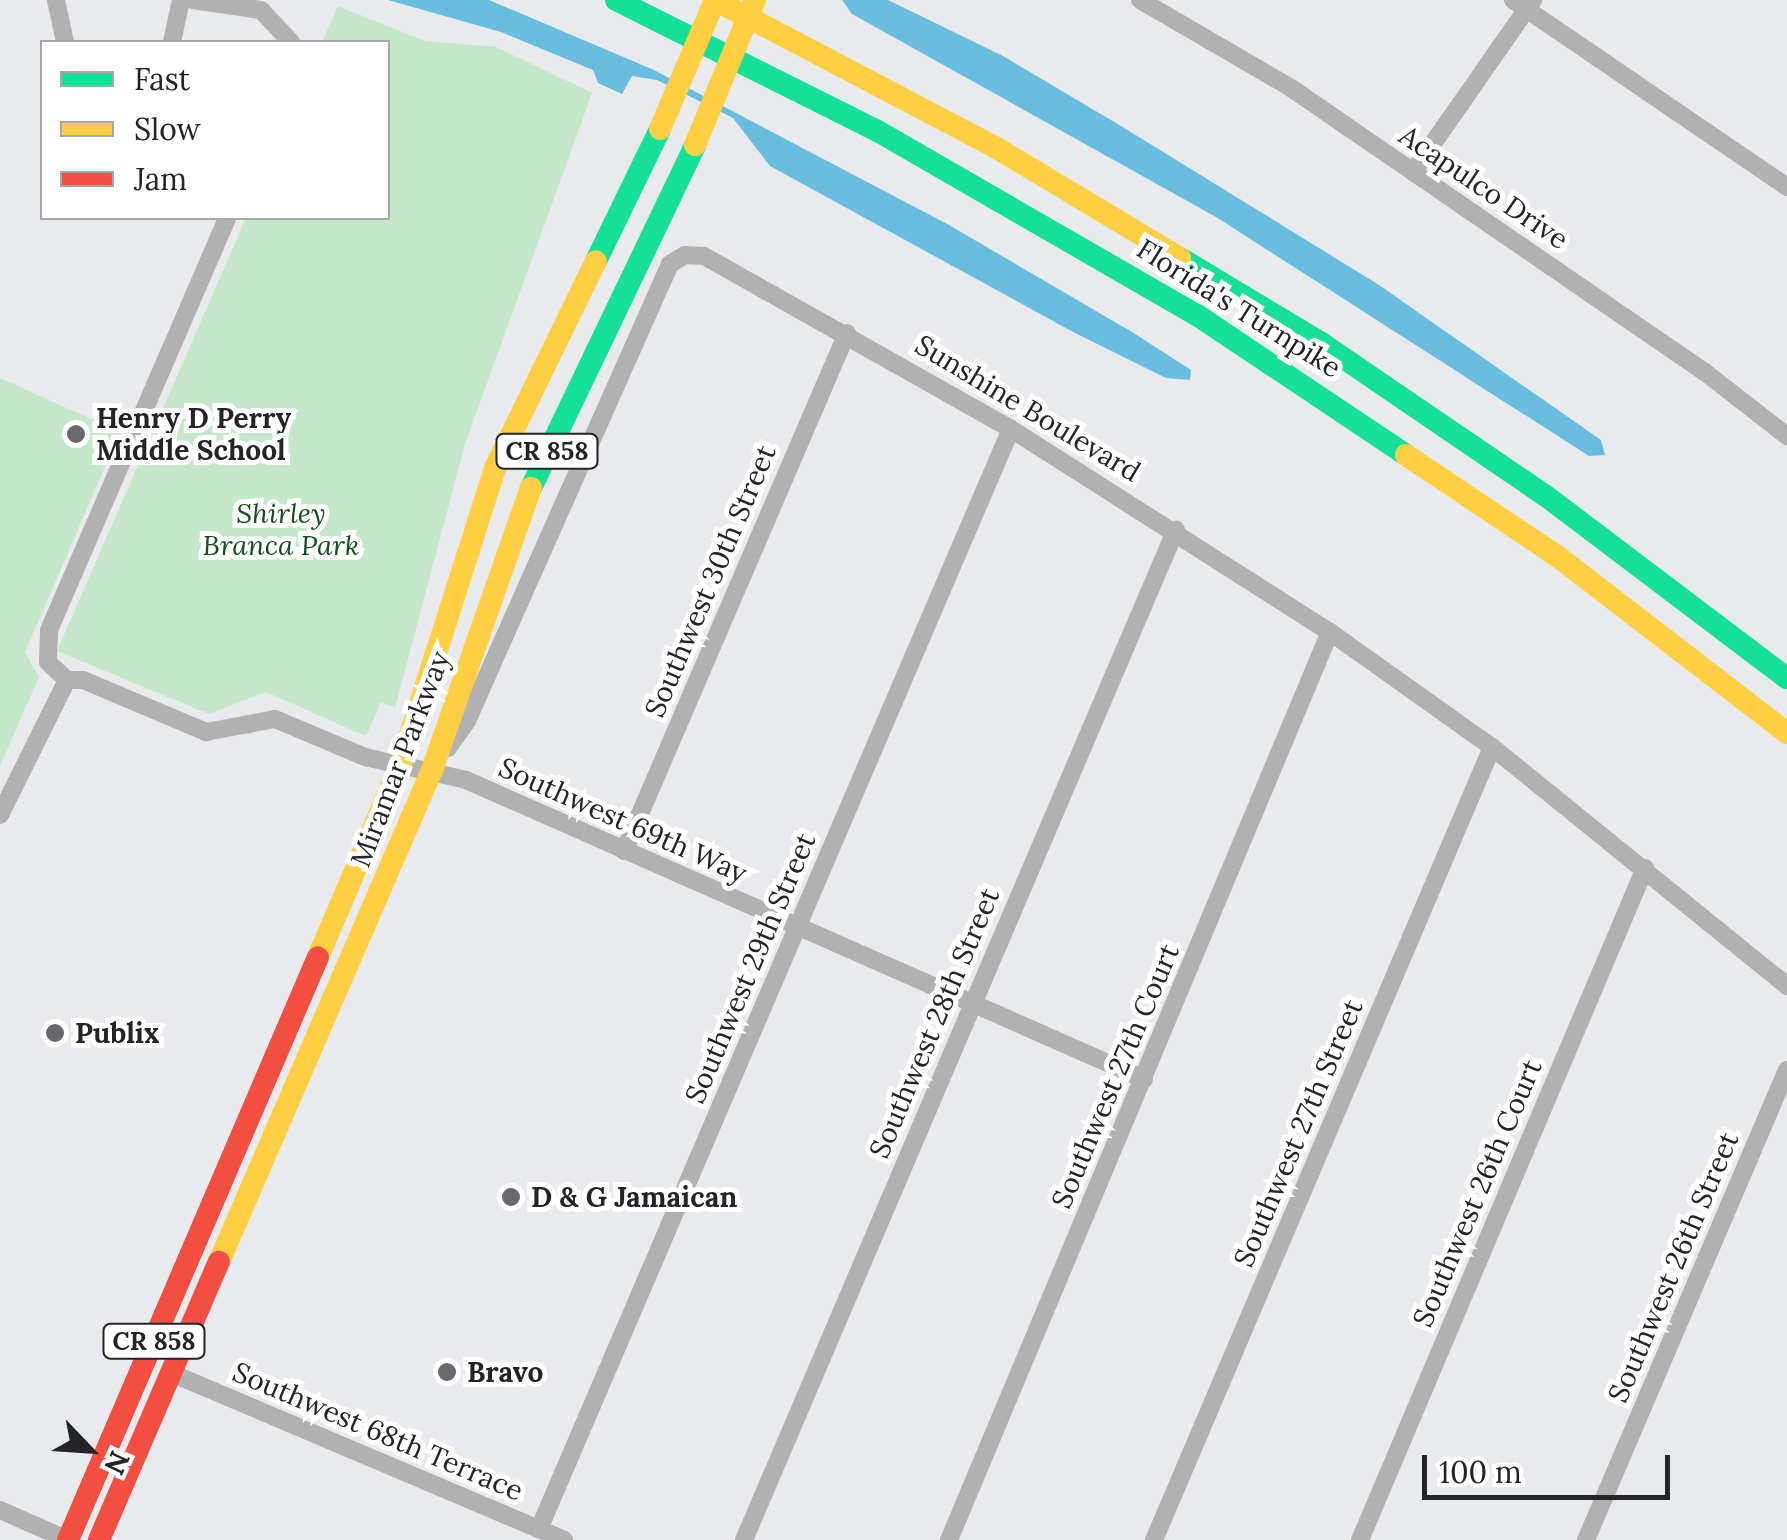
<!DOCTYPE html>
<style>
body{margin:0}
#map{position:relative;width:1787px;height:1540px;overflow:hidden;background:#e8eaee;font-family:Lora,serif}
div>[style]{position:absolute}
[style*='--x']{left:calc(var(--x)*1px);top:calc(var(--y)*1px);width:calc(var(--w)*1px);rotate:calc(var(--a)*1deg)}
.green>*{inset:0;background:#c4e8c9}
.water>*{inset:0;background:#69bedf}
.street>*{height:18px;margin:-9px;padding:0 9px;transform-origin:9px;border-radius:9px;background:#b2b1b1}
.fast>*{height:22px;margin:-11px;padding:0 11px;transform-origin:11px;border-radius:11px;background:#16e098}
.slow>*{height:22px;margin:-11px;padding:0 11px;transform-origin:11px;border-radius:11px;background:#ffcf43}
.jam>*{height:22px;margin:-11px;padding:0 11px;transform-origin:11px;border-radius:11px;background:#f24e42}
.slow-bridge>*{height:22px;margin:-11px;padding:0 11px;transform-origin:11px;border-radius:11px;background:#ffcf43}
.dots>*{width:28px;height:28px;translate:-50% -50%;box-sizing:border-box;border:5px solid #fff;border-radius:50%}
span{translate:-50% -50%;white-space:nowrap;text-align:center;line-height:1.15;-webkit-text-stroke:10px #fff;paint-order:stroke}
.shield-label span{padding:2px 8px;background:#fff;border:2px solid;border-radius:8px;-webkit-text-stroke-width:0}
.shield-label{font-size:25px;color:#232427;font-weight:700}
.street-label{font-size:28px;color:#232427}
.poi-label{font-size:28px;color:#232427;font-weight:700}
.left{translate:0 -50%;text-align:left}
.park-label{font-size:28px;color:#194c20;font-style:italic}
.legend{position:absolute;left:40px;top:40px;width:350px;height:180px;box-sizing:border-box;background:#fff;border:2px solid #a7a7a9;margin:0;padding:12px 18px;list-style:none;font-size:30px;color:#232427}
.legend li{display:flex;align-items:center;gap:20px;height:50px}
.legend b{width:50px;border:2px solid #a7a7a9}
.north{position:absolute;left:40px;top:1400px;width:100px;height:100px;-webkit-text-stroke:8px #fff;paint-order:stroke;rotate:115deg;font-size:28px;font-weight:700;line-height:40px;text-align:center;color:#232427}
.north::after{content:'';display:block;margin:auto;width:35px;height:45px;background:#232427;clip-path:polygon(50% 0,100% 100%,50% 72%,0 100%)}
.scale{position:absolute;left:1422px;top:1455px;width:248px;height:45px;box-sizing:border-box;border:5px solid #232427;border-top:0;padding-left:12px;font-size:30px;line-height:35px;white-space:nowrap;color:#232427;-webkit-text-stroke:8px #fff;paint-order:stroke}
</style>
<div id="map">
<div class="green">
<i style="clip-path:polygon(338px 6px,425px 41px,496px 47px,592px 93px,465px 444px,395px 708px,381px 702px,366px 736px,266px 692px,209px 714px,57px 651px,246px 218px,388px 218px,388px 42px,322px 42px)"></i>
<i style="clip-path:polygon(0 378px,120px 432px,25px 652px,39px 677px,0 766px)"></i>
</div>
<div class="water">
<i style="clip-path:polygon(388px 0,489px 0,654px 70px,949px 225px,1132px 332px,1191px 370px,1190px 380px,1166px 378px,1075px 333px,770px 166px,733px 118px,657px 80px,632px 76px,622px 94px,598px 83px,593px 70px,501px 32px)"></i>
<i style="clip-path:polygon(842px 0,888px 0,1003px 56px,1126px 129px,1379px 285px,1601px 440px,1605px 455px,1589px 456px,1216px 217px,852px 14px)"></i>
</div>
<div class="street">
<i style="--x:56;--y:0;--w:43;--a:77.9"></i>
<i style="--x:193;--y:0;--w:69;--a:8.4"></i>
<i style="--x:261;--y:10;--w:44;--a:46.8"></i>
<i style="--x:1140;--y:0;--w:175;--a:30.2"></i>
<i style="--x:1291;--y:88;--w:503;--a:34.48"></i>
<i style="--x:1706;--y:373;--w:103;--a:37.9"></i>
<i style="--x:1513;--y:0;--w:332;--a:34.3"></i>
<i style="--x:172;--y:42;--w:43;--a:-77.9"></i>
<i style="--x:1413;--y:172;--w:210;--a:-55.1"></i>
<i style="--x:67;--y:680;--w:16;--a:0"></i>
<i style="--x:83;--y:680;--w:134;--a:22.9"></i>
<i style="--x:206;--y:732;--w:70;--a:-10.7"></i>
<i style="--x:275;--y:719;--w:98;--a:22.9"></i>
<i style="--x:365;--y:757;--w:104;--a:12.8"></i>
<i style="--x:466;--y:780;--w:741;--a:23.8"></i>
<i style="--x:67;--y:680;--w:26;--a:-137"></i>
<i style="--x:48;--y:662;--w:32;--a:-88"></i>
<i style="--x:49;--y:630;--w:449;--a:-66.6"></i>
<i style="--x:448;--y:748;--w:33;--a:-55"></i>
<i style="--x:467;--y:721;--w:500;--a:-66.05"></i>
<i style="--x:670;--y:264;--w:17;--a:-31"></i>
<i style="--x:685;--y:255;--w:19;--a:3"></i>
<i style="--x:704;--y:256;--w:352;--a:29.4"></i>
<i style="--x:1011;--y:429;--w:378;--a:32.5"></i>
<i style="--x:1330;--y:632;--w:199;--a:35.4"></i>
<i style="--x:1492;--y:747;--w:380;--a:39"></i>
<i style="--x:0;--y:815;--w:151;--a:-63.6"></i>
<i style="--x:624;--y:851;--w:564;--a:-66.71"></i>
<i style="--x:171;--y:1373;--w:427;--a:23"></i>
<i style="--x:0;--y:1510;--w:74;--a:23.8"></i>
<i style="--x:539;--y:1529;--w:1197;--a:-66.78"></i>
<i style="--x:744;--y:1540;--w:1099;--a:-66.86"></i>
<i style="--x:949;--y:1540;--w:985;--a:-67.24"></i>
<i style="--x:1154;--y:1540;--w:862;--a:-66.91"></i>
<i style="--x:1360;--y:1540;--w:730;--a:-67.02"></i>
<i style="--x:1586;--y:1540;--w:511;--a:-66.85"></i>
</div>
<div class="fast">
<i style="--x:616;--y:0;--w:291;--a:26.6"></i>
<i style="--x:876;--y:130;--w:370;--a:30"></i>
<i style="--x:1197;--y:315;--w:252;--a:33.8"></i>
<i style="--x:1180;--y:258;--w:163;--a:31"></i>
<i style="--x:1320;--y:342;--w:273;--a:34.3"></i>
<i style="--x:1546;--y:496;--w:302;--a:37.1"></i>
<i style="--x:596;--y:261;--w:147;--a:-64.1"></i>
<i style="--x:531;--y:488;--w:380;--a:-64.4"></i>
</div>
<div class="slow">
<i style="--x:715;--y:0;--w:316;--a:27.7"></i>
<i style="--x:995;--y:147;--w:216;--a:31"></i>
<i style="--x:1406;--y:455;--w:182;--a:33.8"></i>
<i style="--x:1557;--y:556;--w:290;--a:37.6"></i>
<i style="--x:318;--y:957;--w:211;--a:-66.8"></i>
<i style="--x:401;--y:763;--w:310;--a:-72.3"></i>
<i style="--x:495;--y:468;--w:230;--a:-64"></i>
<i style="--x:219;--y:1262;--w:536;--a:-66.59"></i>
<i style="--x:432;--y:770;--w:299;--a:-70.7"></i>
</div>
<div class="jam">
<i style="--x:68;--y:1540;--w:634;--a:-66.79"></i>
<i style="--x:99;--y:1540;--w:303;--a:-66.7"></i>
</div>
<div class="slow-bridge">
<i style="--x:660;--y:129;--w:140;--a:-66.9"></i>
<i style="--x:695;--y:145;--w:157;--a:-67.5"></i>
</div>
<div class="dots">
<i style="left:76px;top:434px;background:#68696d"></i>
<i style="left:55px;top:1033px;background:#68696d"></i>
<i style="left:511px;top:1197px;background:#68696d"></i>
<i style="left:447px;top:1372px;background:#68696d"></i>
</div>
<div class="shield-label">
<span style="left:547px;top:451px">CR 858</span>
<span style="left:154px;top:1341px">CR 858</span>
</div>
<div class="street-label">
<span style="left:1484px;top:187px;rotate:34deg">Acapulco Drive</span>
<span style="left:1239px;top:308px;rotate:32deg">Florida's Turnpike</span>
<span style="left:1028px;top:408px;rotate:31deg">Sunshine Boulevard</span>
<span style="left:710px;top:581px;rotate:-67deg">Southwest 30th Street</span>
<span style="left:400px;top:759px;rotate:-69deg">Miramar Parkway</span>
<span style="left:623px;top:820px;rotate:24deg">Southwest 69th Way</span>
<span style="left:750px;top:968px;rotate:-67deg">Southwest 29th Street</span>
<span style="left:934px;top:1023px;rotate:-67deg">Southwest 28th Street</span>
<span style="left:1115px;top:1076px;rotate:-67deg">Southwest 27th Court</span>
<span style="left:1298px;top:1133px;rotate:-67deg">Southwest 27th Street</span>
<span style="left:1477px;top:1193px;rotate:-67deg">Southwest 26th Court</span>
<span style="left:1673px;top:1267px;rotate:-67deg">Southwest 26th Street</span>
<span style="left:378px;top:1431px;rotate:23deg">Southwest 68th Terrace</span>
</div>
<div class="poi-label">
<span class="left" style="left:96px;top:434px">Henry D Perry<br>Middle School</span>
<span class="left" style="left:75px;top:1033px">Publix</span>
<span class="left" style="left:531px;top:1197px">D &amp; G Jamaican</span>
<span class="left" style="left:467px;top:1372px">Bravo</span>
</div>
<div class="park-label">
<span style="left:281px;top:529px">Shirley<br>Branca Park</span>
</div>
<ul class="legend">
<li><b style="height:12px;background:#16e098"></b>Fast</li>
<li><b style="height:12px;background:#ffcf43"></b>Slow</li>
<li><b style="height:12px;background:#f24e42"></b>Jam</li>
</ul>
<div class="north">N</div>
<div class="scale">100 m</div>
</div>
